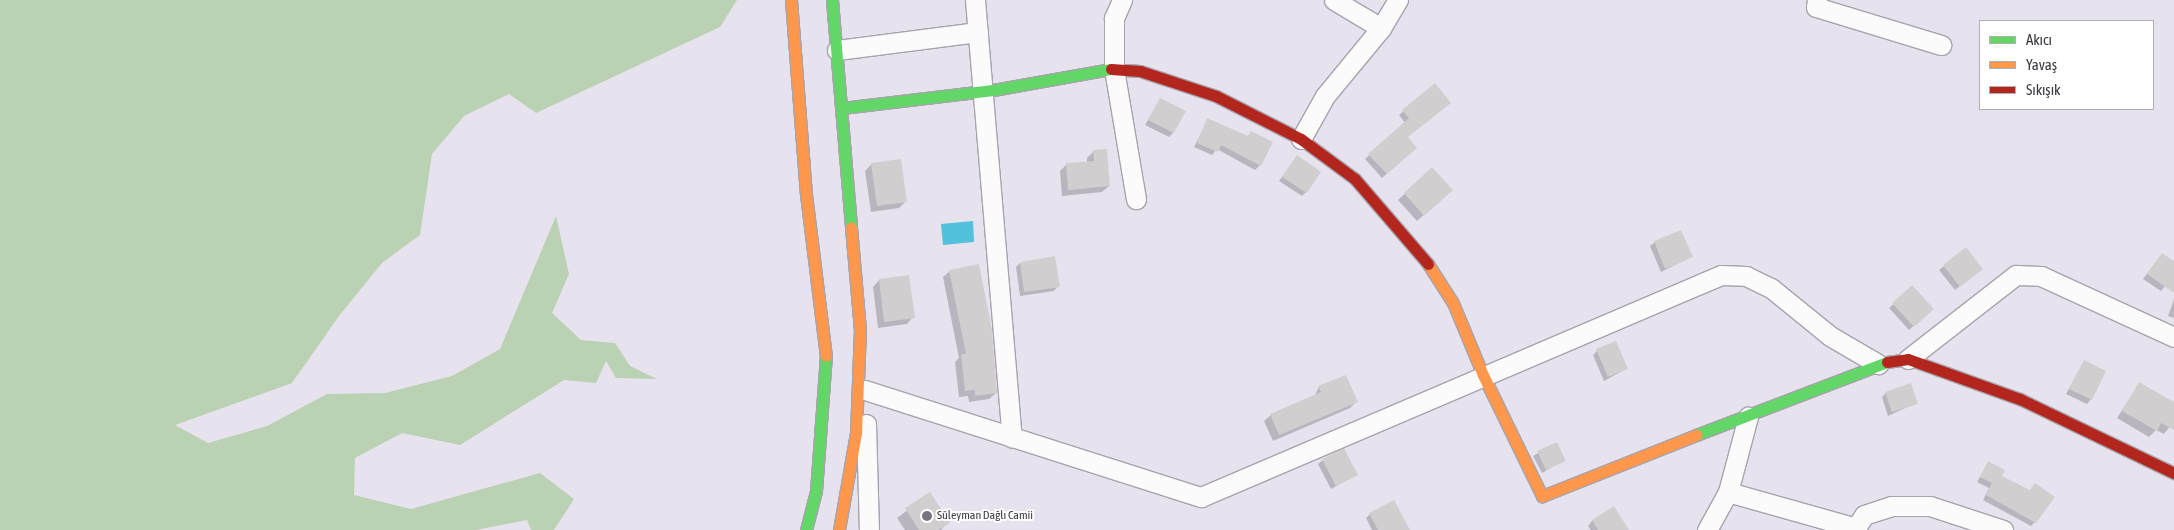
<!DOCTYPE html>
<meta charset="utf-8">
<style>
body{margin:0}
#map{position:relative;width:2174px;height:530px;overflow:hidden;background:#e7e3ee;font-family:"Asap Condensed",sans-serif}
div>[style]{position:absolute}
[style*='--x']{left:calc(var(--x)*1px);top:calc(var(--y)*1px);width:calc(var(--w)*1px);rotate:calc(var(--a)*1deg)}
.green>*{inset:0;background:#bbd1b3}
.water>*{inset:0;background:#52c1dc}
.shadow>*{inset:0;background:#0003}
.building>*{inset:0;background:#d2cecf}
.roads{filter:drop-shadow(1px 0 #a7a3ac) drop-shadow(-1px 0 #a7a3ac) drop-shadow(0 1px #a7a3ac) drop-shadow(0 -1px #a7a3ac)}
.street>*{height:19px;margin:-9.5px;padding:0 9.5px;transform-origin:9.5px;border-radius:9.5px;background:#fbfbfc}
.fast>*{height:11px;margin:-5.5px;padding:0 5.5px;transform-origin:5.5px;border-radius:5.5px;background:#63d668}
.slow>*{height:11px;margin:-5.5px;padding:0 5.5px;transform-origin:5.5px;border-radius:5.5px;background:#ff974d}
.jam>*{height:11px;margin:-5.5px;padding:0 5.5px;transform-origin:5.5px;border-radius:5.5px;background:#b3261e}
.dots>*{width:14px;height:14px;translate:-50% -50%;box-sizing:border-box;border:2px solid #fff;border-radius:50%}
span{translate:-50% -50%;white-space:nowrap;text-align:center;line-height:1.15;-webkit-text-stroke:4px #fff;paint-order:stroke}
.poi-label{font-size:12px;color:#3b3840}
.left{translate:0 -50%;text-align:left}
.legend{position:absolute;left:1979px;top:20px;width:175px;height:90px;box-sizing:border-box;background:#fff;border:1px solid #b1afb3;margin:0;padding:6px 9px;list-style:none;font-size:15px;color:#3b3840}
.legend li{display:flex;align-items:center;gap:10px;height:25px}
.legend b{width:25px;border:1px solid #b1afb3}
</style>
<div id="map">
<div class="green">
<i style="clip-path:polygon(0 0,737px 0,720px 27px,536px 113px,509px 94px,464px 116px,432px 154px,420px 235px,382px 263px,339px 316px,292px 383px,175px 425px,208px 443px,267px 426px,327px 394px,385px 393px,452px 376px,500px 349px,556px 216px,569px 274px,552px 313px,581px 340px,615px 343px,630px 366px,657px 379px,616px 378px,606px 361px,596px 383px,564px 380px,460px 445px,402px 433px,355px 458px,354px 495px,411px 509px,540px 473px,574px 499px,554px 530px,531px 530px,527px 520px,476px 530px,0 530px)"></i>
</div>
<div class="water">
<i style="clip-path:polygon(973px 221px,974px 242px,943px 245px,941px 224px)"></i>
</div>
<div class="shadow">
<i style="clip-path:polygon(1435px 85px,1406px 137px,1411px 152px,1382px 178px,1365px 159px,1405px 123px,1399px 115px)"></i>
<i style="clip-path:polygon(1160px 100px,1173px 133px,1169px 137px,1145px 125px)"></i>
<i style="clip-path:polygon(1208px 120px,1247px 137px,1252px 132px,1272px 142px,1260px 165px,1255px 170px,1217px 149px,1212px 155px,1194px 147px)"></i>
<i style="clip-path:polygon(1094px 151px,1109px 186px,1102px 192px,1062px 196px,1060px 171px,1067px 164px,1087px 163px,1087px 158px)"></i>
<i style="clip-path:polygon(1297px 156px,1306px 192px,1302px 196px,1279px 181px)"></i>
<i style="clip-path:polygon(872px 164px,906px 201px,899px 208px,871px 212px,865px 171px)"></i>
<i style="clip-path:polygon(1432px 169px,1445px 196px,1417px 221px,1398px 200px)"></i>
<i style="clip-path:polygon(1655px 242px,1691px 257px,1661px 272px,1650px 246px)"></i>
<i style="clip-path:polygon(1966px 249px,1977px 273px,1955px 290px,1939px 270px)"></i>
<i style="clip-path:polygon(2162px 254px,2174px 263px,2174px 275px,2161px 291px,2143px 279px)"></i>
<i style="clip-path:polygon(1020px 263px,1058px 286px,1054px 291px,1020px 296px,1016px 267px)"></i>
<i style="clip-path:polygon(950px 271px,996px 393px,989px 399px,969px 402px,968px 396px,959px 397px,955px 362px,959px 358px,943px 277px)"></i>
<i style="clip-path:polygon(879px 280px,913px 317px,907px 324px,878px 328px,873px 287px)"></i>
<i style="clip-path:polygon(1912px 287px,1932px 309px,1909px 330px,1889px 308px)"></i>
<i style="clip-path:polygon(2174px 299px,2174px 318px,2168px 316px)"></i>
<i style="clip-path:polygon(1597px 351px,1626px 369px,1604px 381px,1593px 355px)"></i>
<i style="clip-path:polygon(2084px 361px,2091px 399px,2087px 404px,2066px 394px)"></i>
<i style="clip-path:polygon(2139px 384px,2174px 404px,2174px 421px,2164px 434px,2156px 430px,2149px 437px,2117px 418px)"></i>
<i style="clip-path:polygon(1319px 387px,1356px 402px,1350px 408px,1273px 441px,1264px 421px,1271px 415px,1314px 397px)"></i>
<i style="clip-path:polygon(1886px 393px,1916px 403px,1888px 416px,1882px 397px)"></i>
<i style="clip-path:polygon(1556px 443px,1564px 460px,1542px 473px,1533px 456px)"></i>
<i style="clip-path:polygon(1323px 460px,1356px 475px,1331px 489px,1318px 464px)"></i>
<i style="clip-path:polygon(1988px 463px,2035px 522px,2031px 526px,1983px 500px,1989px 488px,1977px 482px)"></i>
<i style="clip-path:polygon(929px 494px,948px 522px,941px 530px,905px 530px,897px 518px)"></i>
<i style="clip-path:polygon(1613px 508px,1627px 530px,1591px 530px,1588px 526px,1592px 521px)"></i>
<i style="clip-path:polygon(1370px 514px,1409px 530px,1372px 530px,1366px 518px)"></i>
</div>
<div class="building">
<i style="clip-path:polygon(1435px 83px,1451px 103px,1408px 137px,1417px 148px,1387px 174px,1368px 154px,1409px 118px,1402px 110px)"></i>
<i style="clip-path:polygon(1160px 98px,1186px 111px,1174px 133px,1148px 120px)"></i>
<i style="clip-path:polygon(1207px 118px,1248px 136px,1251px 131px,1273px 142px,1261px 166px,1221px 145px,1218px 152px,1197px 143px)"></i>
<i style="clip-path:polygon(1107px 149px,1110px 186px,1068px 190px,1066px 163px,1094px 161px,1093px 150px)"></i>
<i style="clip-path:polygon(1297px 155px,1321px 172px,1307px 193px,1282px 177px)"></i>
<i style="clip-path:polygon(901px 159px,907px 202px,877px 206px,871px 163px)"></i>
<i style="clip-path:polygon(1432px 167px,1453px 190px,1424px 216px,1404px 193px)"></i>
<i style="clip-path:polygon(1681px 230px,1693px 257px,1665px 269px,1654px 241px)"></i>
<i style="clip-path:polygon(1966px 247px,1983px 269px,1960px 287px,1943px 265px)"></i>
<i style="clip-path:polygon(2162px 253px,2174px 261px,2174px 293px,2147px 274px)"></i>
<i style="clip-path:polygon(1055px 256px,1060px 287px,1024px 292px,1020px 262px)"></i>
<i style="clip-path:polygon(979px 264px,992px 330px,997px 393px,975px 396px,975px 390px,965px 391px,961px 354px,966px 354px,949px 270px)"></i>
<i style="clip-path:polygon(909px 275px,915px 318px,884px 322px,879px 279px)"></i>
<i style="clip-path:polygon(1912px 285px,1934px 309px,1914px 327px,1892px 303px)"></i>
<i style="clip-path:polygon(1616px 341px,1628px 369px,1608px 377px,1596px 349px)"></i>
<i style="clip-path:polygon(2084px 360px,2106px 371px,2092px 400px,2069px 389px)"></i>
<i style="clip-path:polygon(1346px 375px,1358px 402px,1279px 435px,1270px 414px,1321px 392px,1318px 386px)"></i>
<i style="clip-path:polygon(2139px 382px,2174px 402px,2174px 430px,2161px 423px,2157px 431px,2122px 411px)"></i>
<i style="clip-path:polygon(1911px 383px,1918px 404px,1892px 412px,1885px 392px)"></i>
<i style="clip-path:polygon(1557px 442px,1566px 461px,1546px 470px,1537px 451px)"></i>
<i style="clip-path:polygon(1344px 448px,1358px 475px,1336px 486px,1322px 459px)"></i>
<i style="clip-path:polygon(1988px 461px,2005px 470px,2002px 476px,2030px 490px,2035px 483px,2055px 497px,2036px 523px,1986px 495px,1992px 483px,1980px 477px)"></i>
<i style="clip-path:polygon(930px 492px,950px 523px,938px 530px,919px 530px,905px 508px)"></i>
<i style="clip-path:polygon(1394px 500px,1410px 530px,1378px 530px,1369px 513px)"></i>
<i style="clip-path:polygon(1614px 506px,1629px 530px,1598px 530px,1592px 520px)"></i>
</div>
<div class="roads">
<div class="street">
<i style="--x:975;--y:0;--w:439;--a:85.2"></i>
<i style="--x:1122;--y:0;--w:20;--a:114"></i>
<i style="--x:1114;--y:18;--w:51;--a:90"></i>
<i style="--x:1114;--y:69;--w:132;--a:80.4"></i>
<i style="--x:1334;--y:0;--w:55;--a:30.8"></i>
<i style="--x:1817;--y:0;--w:7;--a:98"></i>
<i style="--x:1816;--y:7;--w:131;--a:16.9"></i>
<i style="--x:837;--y:50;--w:142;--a:-7.3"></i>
<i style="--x:1301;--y:139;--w:49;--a:-60.8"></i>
<i style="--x:1325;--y:96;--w:88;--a:-50.5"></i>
<i style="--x:1381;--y:28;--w:33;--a:-59"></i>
<i style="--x:1908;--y:359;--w:137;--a:-37.9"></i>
<i style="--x:2016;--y:275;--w:25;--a:2"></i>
<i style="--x:2041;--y:276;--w:146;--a:24.6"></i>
<i style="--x:865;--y:390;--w:353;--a:17.7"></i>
<i style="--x:1201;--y:497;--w:565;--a:-23.12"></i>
<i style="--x:1721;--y:275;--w:25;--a:2"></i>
<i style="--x:1746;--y:276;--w:28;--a:26"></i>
<i style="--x:1771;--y:288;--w:76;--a:39.1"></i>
<i style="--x:1830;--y:336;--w:56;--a:30.3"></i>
<i style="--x:866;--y:424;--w:106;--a:88.4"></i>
<i style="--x:1728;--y:492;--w:133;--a:15.7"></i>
<i style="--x:1856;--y:528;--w:15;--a:-58"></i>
<i style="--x:1864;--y:515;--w:28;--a:-18"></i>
<i style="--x:1891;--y:506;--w:39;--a:0"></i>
<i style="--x:1930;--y:506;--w:77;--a:18.2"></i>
<i style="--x:1707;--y:530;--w:43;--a:-61.1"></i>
<i style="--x:1728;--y:492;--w:78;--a:-75.1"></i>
</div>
<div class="fast">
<i style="--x:832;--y:0;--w:228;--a:85.2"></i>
<i style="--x:842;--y:108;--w:152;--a:-6.8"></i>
<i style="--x:993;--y:90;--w:120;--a:-10.1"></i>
<i style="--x:1696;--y:435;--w:204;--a:-20.9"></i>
<i style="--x:806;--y:530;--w:40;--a:-75.6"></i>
<i style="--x:816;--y:491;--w:135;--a:-85.8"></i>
</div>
<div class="slow">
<i style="--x:791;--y:0;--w:195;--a:85.6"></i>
<i style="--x:806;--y:194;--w:163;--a:83"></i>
<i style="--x:1428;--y:264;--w:46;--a:57.3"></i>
<i style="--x:1453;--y:303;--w:78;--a:67.4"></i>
<i style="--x:1483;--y:375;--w:135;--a:64"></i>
<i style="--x:1542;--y:496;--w:166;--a:-21.6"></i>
<i style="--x:839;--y:530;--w:98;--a:-80.1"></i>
<i style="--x:856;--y:433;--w:103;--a:-87.8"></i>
<i style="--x:860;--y:330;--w:103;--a:-95"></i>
</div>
<div class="jam">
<i style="--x:1111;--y:69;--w:29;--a:4"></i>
<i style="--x:1140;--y:71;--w:80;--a:18.2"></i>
<i style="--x:1216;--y:96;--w:95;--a:26.8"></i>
<i style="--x:1301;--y:139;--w:67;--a:36.5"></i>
<i style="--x:1355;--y:179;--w:112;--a:49.3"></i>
<i style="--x:1887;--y:362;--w:21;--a:-8"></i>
<i style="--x:1908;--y:359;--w:119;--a:19.7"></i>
<i style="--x:2020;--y:399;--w:171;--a:25.7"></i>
</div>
</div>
<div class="dots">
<i style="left:927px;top:516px;background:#77747d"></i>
</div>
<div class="poi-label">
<span class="left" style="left:937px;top:516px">Süleyman Dağlı Camii</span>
</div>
<ul class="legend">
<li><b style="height:6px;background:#63d668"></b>Akıcı</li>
<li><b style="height:6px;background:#ff974d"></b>Yavaş</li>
<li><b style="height:6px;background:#b3261e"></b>Sıkışık</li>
</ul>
</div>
